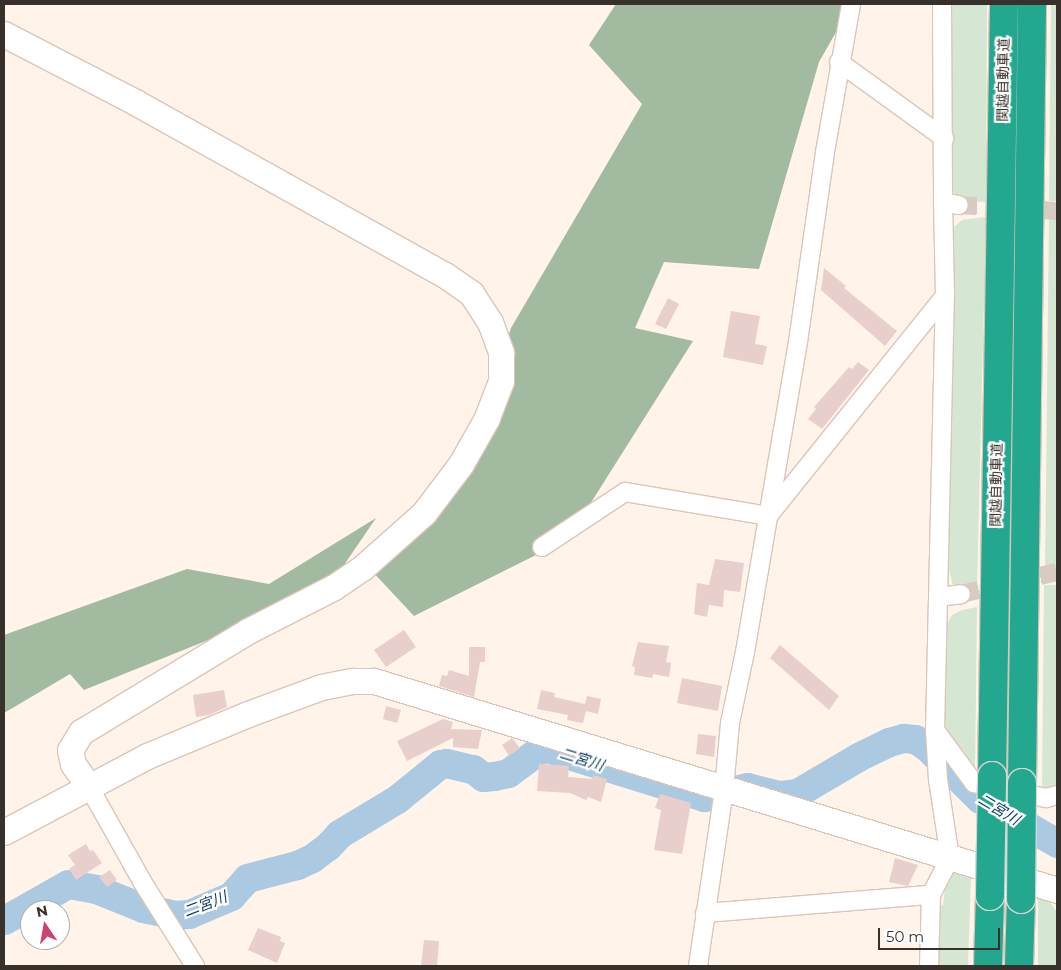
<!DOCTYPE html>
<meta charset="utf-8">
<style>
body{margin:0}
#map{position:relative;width:1061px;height:970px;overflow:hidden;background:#fff3ea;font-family:Montserrat,"Noto Sans JP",sans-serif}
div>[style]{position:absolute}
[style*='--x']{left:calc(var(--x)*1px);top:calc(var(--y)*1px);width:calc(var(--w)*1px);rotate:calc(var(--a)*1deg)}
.green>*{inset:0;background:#d5e6d3}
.forest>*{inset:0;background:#a2ba9f}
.river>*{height:29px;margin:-14.5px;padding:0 14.5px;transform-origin:14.5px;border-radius:14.5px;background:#abc9e0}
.building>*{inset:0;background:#e8cfcb}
.street-tunnel>*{height:18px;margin-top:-9px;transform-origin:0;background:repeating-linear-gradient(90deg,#d7ccc4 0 18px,transparent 0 27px)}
.roads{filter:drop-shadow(1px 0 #d9c6b9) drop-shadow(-1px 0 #d9c6b9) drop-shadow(0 1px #d9c6b9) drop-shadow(0 -1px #d9c6b9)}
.street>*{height:18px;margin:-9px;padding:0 9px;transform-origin:9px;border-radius:9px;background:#fff}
.secondary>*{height:25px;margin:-12.5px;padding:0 12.5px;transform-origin:12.5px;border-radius:12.5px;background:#fff}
.highway>*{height:28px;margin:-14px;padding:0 14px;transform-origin:14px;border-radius:14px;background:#23a88f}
.bridges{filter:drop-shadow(1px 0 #d7d6d5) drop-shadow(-1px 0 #d7d6d5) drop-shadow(0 1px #d7d6d5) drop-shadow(0 -1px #d7d6d5)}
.highway-bridge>*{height:28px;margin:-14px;padding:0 14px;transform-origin:14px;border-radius:14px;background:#23a88f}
span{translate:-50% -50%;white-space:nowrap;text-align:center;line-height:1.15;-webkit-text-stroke:4.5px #fff;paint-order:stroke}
.street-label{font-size:14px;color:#38312b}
.water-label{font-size:15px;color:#0e4061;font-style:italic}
.frame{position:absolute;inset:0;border:5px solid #38312b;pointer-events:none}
.north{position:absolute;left:20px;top:900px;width:50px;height:50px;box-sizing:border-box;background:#fff;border:1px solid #afadaa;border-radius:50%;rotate:348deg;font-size:14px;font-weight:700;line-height:20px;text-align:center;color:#38312b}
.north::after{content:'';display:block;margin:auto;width:18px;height:22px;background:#cd4175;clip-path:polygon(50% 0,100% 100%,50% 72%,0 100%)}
.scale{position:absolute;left:878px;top:928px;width:122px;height:22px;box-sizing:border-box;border:2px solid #38312b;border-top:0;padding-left:6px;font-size:15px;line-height:18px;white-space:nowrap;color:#38312b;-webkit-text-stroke:4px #fff;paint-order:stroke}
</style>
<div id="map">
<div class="green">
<i style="clip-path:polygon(945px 4px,987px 4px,986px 202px,963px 201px,957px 198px,952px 190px)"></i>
<i style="clip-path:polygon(1051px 4px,1057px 4px,1057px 201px,1049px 201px)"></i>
<i style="clip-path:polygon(986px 217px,977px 587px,959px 592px,953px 586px,948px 565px,952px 229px,962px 220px)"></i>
<i style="clip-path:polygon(1049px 219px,1057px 219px,1057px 568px,1045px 571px)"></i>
<i style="clip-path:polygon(1044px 585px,1057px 585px,1057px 794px,1042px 793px)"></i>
<i style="clip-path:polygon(977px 607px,975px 778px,949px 742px,942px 705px,947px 624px,952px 615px,962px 610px)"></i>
<i style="clip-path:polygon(953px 870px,971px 876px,968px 966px,937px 966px,940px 906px,943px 905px,947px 872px)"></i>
<i style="clip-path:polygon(1038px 898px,1050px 902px,1056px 911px,1057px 966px,1038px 966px)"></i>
</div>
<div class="forest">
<i style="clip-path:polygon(616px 4px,852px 4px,819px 62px,759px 269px,664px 262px,635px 328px,693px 341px,568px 539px,414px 616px,370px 569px,468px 455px,511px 328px,642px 104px,589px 45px)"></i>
<i style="clip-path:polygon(376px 518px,325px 593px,84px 690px,70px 674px,4px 713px,4px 635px,187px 569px,269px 584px)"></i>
</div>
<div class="river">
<i style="--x:4;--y:920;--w:73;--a:-29.4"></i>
<i style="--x:68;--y:884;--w:28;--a:10"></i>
<i style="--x:96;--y:889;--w:51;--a:22"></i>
<i style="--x:143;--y:908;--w:33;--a:12"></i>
<i style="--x:175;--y:915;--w:14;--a:-4"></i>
<i style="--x:189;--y:914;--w:46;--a:-23.2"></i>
<i style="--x:231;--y:896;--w:24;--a:-48"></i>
<i style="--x:247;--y:878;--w:52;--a:-14.6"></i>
<i style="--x:297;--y:865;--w:17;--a:-25"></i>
<i style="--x:312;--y:858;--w:20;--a:-37"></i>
<i style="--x:328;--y:846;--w:16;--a:-47"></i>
<i style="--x:339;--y:834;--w:68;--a:-31.1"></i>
<i style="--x:397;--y:799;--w:55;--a:-39.1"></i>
<i style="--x:440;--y:764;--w:6;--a:-9"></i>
<i style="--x:446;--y:763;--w:28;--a:13"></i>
<i style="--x:473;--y:769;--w:13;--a:39"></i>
<i style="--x:483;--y:777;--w:11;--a:-5"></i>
<i style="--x:494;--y:776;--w:14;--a:-12"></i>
<i style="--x:508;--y:773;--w:44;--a:-36.6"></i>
<i style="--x:543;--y:747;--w:169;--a:17.3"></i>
<i style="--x:704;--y:797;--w:44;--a:-13.1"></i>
<i style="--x:747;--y:787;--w:33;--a:14"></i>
<i style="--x:779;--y:795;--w:18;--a:-6"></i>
<i style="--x:797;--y:793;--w:71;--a:-30.5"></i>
<i style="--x:858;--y:757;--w:34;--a:-26"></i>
<i style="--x:889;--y:742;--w:15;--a:-16"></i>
<i style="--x:903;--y:738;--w:12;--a:5"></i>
<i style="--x:915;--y:739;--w:14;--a:34"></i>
<i style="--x:927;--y:747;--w:74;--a:44.5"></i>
<i style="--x:980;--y:799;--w:89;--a:29.7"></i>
</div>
<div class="building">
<i style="clip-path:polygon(824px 268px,846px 286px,844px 288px,897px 331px,885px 346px,821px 290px)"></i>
<i style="clip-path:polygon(668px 298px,679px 304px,666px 329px,655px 324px)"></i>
<i style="clip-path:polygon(731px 311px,760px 316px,755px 344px,767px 346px,763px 365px,723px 357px)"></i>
<i style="clip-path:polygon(858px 362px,869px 370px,822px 429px,808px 419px,816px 409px,814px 407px,849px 367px,852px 369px)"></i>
<i style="clip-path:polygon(715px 559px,744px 563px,740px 592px,724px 590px,723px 607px,709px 605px,707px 617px,694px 614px,697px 583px,709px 585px)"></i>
<i style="clip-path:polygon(404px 630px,416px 647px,386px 667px,374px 650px)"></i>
<i style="clip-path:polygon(638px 642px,669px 646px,666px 662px,671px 663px,669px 677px,653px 674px,652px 678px,634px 675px,635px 667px,632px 666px)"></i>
<i style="clip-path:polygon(780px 645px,839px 696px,829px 710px,770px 658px)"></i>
<i style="clip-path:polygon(469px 647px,485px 647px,485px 662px,480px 662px,474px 697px,439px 686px,442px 675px,447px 676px,449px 670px,469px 676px)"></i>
<i style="clip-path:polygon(682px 678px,722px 686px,718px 711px,677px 703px)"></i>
<i style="clip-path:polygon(224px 690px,227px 707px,209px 715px,196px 717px,193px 695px)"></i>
<i style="clip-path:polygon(541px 690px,555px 693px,554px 697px,585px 704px,587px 696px,601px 699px,598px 714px,586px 711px,583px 723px,567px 720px,568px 715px,537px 709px)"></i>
<i style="clip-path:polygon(386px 706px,401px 710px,397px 723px,383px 719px)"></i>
<i style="clip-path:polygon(443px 719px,453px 722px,451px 729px,482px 730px,478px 749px,453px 747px,453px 738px,407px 761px,397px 741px)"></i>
<i style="clip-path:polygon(698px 734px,716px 736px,714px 757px,696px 754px)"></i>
<i style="clip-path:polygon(512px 738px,520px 748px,509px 756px,502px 745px)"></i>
<i style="clip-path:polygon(539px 764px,569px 766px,568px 777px,592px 779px,593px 775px,607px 779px,601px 802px,588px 797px,586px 800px,570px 793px,537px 791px)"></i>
<i style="clip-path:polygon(660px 794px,691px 803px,682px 854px,654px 850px,661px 810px,655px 808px)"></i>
<i style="clip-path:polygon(86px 844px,90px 851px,93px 850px,102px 863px,76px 880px,69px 869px,75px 865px,68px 855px)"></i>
<i style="clip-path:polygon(895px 858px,918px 865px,908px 886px,889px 882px)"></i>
<i style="clip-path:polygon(110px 870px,117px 880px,107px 887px,99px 877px)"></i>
<i style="clip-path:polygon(258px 928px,281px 937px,280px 941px,285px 943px,277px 963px,248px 950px)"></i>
<i style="clip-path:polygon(424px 940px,439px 941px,437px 966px,421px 966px)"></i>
</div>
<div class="street-tunnel">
<i style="--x:959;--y:205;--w:98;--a:3.5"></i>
<i style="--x:961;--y:594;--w:98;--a:-12.9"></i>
</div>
<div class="roads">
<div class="street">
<i style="--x:942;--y:4;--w:198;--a:89.7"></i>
<i style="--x:943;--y:202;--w:16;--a:11"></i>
<i style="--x:839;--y:62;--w:130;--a:35.9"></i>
<i style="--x:768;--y:516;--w:282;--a:-51.2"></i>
<i style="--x:542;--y:547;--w:100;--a:-33.5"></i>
<i style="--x:625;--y:492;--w:145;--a:9.5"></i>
<i style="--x:938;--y:597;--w:23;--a:-7"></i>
<i style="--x:935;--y:730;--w:66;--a:53.7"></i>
<i style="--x:974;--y:783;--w:74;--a:11.8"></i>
<i style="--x:1046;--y:798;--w:11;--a:-15"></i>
<i style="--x:89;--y:787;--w:110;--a:60.6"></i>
<i style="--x:143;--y:883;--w:98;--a:57.9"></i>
<i style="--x:705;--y:913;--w:227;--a:-4.6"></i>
<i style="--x:698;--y:966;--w:179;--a:-81.6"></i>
<i style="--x:724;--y:789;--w:66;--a:-84.8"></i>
<i style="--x:730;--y:723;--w:73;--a:-78.1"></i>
<i style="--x:745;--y:652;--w:314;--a:-80.3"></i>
<i style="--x:798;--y:342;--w:192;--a:-81.9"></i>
<i style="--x:825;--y:152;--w:150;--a:-80"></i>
<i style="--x:929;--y:966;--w:71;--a:-88.4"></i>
<i style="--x:931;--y:895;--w:42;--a:-62.8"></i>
<i style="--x:950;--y:858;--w:79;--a:-98.7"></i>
<i style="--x:938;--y:780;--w:50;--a:-93.4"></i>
<i style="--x:935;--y:730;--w:434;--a:-88.7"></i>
<i style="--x:945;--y:296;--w:94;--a:-91.2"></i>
</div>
<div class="secondary">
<i style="--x:4;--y:34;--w:148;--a:27.4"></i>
<i style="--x:135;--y:102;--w:355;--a:29.2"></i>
<i style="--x:445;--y:275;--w:32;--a:35"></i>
<i style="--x:471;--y:293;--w:35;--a:57"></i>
<i style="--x:490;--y:322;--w:33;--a:70"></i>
<i style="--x:501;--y:353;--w:28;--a:90"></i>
<i style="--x:501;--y:381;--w:40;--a:111"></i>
<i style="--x:487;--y:418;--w:53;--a:119.5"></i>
<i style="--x:461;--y:464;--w:61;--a:127.1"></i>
<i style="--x:424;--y:513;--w:83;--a:138.4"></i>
<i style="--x:362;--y:568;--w:34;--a:146"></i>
<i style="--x:334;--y:587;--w:97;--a:152.9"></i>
<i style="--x:248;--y:631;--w:195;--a:148.8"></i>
<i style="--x:81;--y:732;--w:21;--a:121"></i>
<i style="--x:70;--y:750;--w:14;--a:78"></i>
<i style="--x:73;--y:764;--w:28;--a:55"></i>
<i style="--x:4;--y:832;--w:162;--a:-28"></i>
<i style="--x:147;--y:756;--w:109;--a:-22.6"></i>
<i style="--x:248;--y:714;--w:78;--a:-20.3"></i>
<i style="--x:321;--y:687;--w:32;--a:-11"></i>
<i style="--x:352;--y:681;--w:22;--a:0"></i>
<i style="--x:374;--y:681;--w:714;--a:17.01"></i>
</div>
<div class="highway">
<i style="--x:992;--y:776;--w:772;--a:-89.11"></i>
<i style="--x:1022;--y:783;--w:779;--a:-89.26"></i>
<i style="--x:988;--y:966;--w:70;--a:-88.4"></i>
<i style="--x:1019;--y:966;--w:67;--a:-88.3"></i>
</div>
</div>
<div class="bridges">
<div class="highway-bridge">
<i style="--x:990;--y:896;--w:120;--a:-89"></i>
<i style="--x:1021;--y:899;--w:116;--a:-89.5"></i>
</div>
</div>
<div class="street-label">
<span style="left:1003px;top:80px;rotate:-89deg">関越自動車道</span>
<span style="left:996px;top:485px;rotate:-89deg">関越自動車道</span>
</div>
<div class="water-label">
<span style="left:582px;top:759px;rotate:17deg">二宮川</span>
<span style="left:999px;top:809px;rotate:31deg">二宮川</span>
<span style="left:205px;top:904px;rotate:-21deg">二宮川</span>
</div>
<div class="frame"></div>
<div class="north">N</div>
<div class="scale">50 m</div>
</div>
